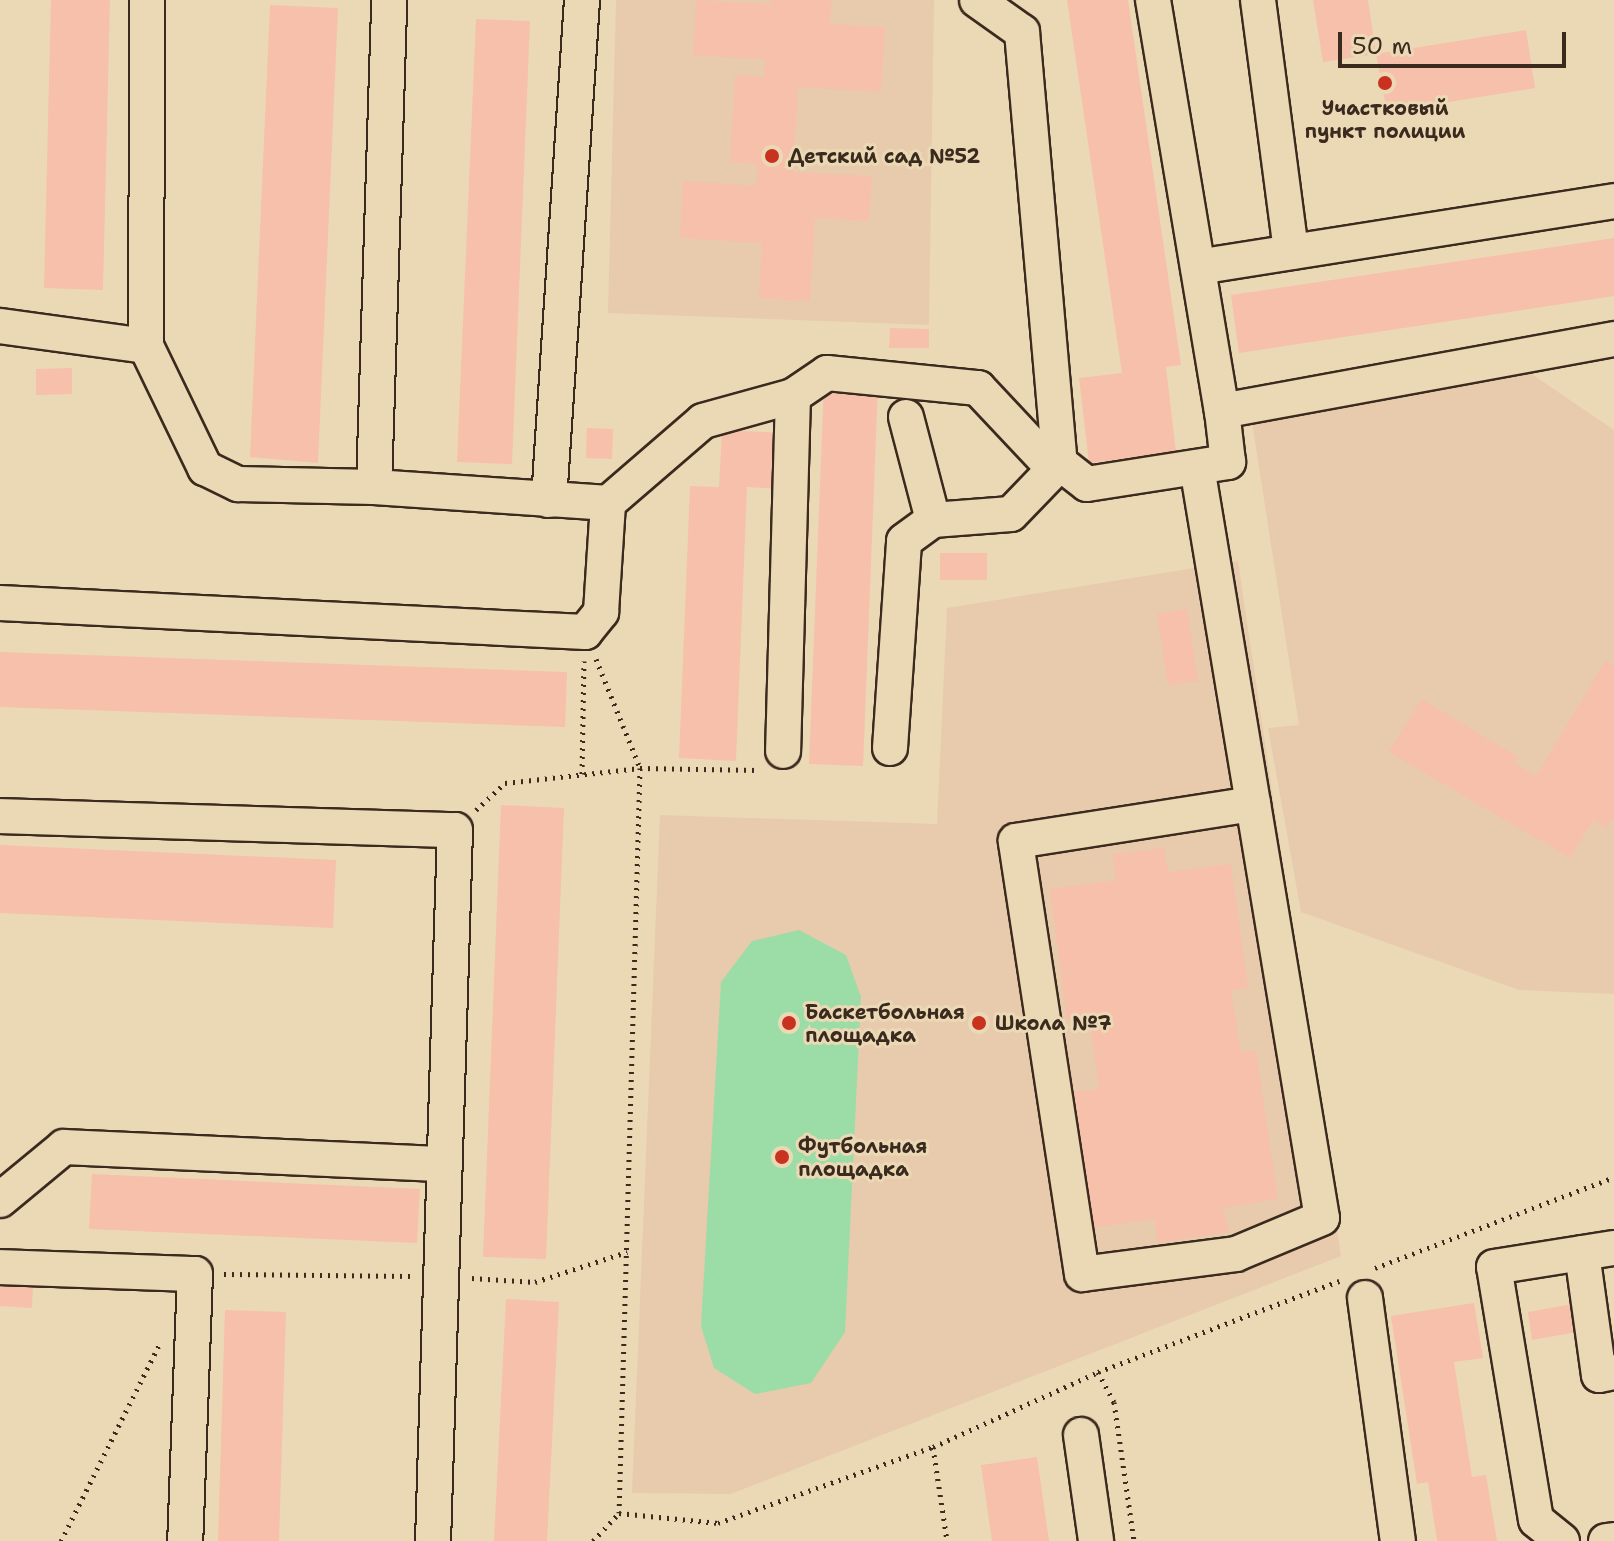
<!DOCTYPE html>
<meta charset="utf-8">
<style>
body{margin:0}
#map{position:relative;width:1614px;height:1541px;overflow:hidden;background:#ebd9b6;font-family:"Shantell Sans",sans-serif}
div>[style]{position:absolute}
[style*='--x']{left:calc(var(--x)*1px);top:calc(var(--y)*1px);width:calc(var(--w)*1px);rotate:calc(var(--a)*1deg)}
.built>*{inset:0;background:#e7cbac}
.green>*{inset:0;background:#9cdda7}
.building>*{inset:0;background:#f6c0aa}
.path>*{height:5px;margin-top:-2.5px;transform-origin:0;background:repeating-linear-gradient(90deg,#3b2a1e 0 2px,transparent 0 8px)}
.roads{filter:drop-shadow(2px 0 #3b2a1e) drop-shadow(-2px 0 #3b2a1e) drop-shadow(0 2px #3b2a1e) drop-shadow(0 -2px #3b2a1e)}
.minor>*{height:34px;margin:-17px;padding:0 17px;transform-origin:17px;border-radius:17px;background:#ebd9b6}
.dots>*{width:22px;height:22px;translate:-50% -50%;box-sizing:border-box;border:4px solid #ebd9b6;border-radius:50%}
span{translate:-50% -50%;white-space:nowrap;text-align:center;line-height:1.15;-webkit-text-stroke:6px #ebd9b6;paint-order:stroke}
.poi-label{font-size:20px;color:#3b2a1e;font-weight:700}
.left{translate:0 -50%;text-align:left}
.scale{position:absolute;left:1338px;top:32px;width:228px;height:36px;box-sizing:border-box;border:4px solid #3b2a1e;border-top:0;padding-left:10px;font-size:24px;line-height:28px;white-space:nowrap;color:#3b2a1e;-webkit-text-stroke:6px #ebd9b6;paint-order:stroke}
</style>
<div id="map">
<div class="built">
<i style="clip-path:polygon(616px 0,934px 0,929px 325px,608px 313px)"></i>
<i style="clip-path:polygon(1523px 368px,1614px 430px,1614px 994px,1519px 990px,1301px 912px,1268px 728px,1299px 725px,1252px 422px)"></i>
<i style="clip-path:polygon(1238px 561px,1341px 1256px,731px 1494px,632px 1493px,660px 815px,937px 824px,947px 608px)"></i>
</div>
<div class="green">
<i style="clip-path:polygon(799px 930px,846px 955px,861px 997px,845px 1332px,811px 1383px,755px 1394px,714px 1368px,701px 1326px,721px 982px,752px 941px)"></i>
</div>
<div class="building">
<i style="clip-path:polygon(51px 0,110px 0,103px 290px,44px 288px)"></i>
<i style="clip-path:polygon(696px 0,770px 4px,770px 0,832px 0,830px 24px,885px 27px,881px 92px,798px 87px,793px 172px,872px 176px,869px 221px,815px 218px,810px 301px,759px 298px,762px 243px,680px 238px,683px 181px,756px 186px,757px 164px,730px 162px,735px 75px,764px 77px,765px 59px,693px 55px)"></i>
<i style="clip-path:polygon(1067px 0,1128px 0,1181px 365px,1166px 367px,1176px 452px,1089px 463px,1079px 378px,1122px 373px)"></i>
<i style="clip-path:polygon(1313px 0,1368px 0,1376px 54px,1323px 62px)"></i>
<i style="clip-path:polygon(270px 5px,338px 8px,318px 463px,250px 457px)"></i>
<i style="clip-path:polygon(476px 19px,530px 21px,512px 464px,457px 462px)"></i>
<i style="clip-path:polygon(1526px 30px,1535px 88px,1387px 112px,1376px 54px)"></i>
<i style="clip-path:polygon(1614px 238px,1614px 296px,1239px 353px,1231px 295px)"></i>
<i style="clip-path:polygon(890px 328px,929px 329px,929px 348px,889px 348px)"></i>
<i style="clip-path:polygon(72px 368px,72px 394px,36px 395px,36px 369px)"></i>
<i style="clip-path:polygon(824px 383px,878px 385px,863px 766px,809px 764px)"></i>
<i style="clip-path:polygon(587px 428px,613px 429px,612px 459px,586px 458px)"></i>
<i style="clip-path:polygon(722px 430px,782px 433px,780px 489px,747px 487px,736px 761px,679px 758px,690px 486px,719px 487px)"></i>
<i style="clip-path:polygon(940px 553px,987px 553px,987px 580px,940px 580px)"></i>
<i style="clip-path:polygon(1187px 609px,1198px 681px,1168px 685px,1157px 614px)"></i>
<i style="clip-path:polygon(0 652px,567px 672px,565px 727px,0 707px)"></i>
<i style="clip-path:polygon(1606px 660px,1614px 665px,1614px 816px,1607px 828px,1593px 820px,1570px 858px,1389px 752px,1421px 699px,1518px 757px,1514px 763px,1536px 776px)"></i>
<i style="clip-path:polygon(501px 805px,564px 808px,546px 1259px,483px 1257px)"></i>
<i style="clip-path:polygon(0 845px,336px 860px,333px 928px,0 913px)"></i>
<i style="clip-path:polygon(1164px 848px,1168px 872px,1231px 864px,1248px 987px,1231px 991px,1241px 1052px,1256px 1051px,1278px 1199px,1223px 1208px,1229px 1232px,1157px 1243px,1155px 1219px,1089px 1228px,1072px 1092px,1099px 1089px,1089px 1017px,1067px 1021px,1050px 889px,1116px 880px,1112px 854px)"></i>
<i style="clip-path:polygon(92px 1174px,420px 1189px,417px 1243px,89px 1229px)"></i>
<i style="clip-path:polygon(0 1280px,33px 1282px,32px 1308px,0 1306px)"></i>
<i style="clip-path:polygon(506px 1299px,559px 1302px,547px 1541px,494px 1541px)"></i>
<i style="clip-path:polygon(1474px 1303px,1483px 1358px,1454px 1362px,1472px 1477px,1486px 1475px,1497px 1541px,1437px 1541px,1428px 1482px,1417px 1484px,1391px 1316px)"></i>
<i style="clip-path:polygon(1572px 1304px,1577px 1332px,1532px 1340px,1528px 1312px)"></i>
<i style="clip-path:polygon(225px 1310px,286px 1312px,279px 1541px,218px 1541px)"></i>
<i style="clip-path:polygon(1037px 1457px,1049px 1541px,992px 1541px,981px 1465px)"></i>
</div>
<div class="path">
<i style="--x:596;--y:659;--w:118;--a:68"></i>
<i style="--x:640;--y:768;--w:745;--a:91.61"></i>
<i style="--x:582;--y:774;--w:113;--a:-89"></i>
<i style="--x:476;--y:810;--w:40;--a:-43"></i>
<i style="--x:505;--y:783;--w:136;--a:-6.3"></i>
<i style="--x:640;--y:768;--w:119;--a:1"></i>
<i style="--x:1375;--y:1268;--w:256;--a:-20.8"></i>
<i style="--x:224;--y:1274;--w:186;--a:0.6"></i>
<i style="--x:472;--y:1278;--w:63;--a:3.6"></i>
<i style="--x:535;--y:1282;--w:97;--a:-18.1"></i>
<i style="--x:1098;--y:1372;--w:34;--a:62"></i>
<i style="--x:1114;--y:1402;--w:140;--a:81.8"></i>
<i style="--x:933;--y:1447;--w:181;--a:-24.4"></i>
<i style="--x:1098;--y:1372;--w:258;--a:-20.7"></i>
<i style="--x:61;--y:1541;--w:219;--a:-63.4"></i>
<i style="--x:593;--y:1541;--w:38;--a:-47"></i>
<i style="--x:619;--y:1513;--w:100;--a:5.8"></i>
<i style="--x:718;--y:1523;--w:228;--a:-19.5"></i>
<i style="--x:933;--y:1447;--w:95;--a:81.5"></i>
</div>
<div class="roads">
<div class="minor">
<i style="--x:977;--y:0;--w:55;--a:35.4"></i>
<i style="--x:1022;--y:32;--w:433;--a:85"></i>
<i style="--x:1060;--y:463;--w:34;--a:38"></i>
<i style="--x:1087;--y:484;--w:143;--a:-8.9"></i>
<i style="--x:1228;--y:462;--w:51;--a:-96.7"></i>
<i style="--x:1153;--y:0;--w:417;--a:80.5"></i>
<i style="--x:1222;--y:411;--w:399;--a:-10.4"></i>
<i style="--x:1258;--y:0;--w:254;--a:82.5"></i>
<i style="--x:1198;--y:267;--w:421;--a:-9"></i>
<i style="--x:0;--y:326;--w:147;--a:7.8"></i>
<i style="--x:146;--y:346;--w:136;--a:64.2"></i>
<i style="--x:205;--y:468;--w:37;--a:26"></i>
<i style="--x:238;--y:484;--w:136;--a:1.3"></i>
<i style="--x:374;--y:487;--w:235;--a:3.9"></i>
<i style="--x:608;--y:503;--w:125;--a:-40.8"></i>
<i style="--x:703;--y:421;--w:93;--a:-15.5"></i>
<i style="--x:793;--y:396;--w:355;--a:91.6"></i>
<i style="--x:146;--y:346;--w:346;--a:-89.8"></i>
<i style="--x:793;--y:396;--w:41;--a:-34.1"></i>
<i style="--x:827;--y:373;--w:152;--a:5.7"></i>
<i style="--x:978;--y:388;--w:111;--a:46.8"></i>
<i style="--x:906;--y:417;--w:106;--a:75.3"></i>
<i style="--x:933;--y:520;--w:78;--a:-4.4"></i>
<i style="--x:1011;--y:514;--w:71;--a:-46.1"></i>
<i style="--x:1197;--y:467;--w:761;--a:80.55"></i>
<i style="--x:1322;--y:1218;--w:93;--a:157.3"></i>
<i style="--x:1236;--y:1254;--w:155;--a:172.6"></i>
<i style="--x:1082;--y:1274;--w:438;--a:-98.7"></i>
<i style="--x:1016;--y:841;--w:240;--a:-8.9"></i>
<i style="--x:374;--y:487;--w:487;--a:-88.2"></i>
<i style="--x:549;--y:500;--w:501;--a:-86.22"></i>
<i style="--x:0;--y:603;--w:586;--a:2.84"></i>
<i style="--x:585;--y:632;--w:26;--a:-51"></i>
<i style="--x:601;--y:612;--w:109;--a:-86.3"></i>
<i style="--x:890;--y:748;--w:207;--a:-86.1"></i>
<i style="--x:904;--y:541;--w:36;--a:-36"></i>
<i style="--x:0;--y:816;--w:455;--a:1.8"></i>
<i style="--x:455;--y:830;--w:711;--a:91.77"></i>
<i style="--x:0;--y:1200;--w:83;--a:-39.6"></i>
<i style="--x:64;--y:1147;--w:380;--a:2.6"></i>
<i style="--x:1582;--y:1253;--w:123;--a:82.1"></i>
<i style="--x:1599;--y:1375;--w:15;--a:-11"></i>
<i style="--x:0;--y:1267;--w:195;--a:2.1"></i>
<i style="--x:195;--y:1274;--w:267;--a:92.1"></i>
<i style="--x:1365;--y:1298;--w:245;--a:82.3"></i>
<i style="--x:1081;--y:1435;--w:107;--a:81.9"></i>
<i style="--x:1562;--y:1541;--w:33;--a:-141"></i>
<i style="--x:1536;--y:1520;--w:256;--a:-99.4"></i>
<i style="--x:1494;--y:1267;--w:121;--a:-9"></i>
<i style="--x:1606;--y:1541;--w:8;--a:-7"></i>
</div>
</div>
<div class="dots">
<i style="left:1385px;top:83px;background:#c8321e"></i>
<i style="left:772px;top:156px;background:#c8321e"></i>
<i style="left:789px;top:1023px;background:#c8321e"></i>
<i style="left:979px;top:1023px;background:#c8321e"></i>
<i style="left:782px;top:1157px;background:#c8321e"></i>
</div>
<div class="poi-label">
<span style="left:1385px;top:120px">Участковый<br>пункт полиции</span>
<span class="left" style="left:788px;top:156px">Детский сад №52</span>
<span class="left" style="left:805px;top:1024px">Баскетбольная<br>площадка</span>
<span class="left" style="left:995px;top:1023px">Школа №7</span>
<span class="left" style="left:798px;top:1158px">Футбольная<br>площадка</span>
</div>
<div class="scale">50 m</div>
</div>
